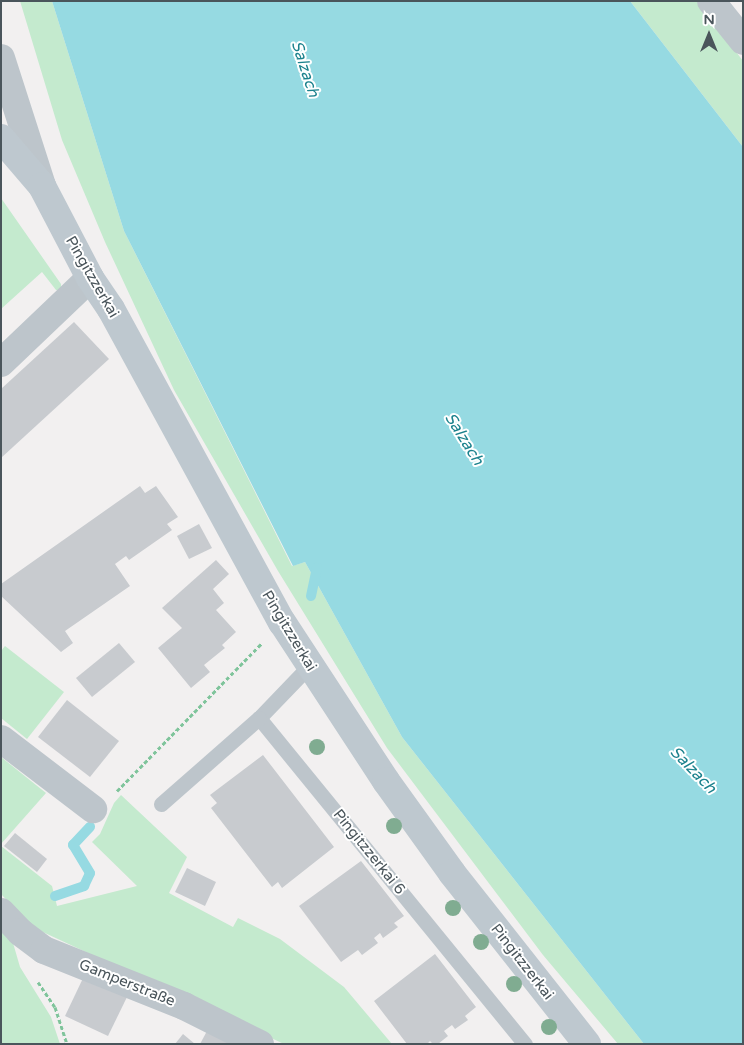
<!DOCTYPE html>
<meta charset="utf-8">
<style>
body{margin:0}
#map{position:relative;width:744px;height:1045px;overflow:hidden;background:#f2f0f0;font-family:"Varela Round",sans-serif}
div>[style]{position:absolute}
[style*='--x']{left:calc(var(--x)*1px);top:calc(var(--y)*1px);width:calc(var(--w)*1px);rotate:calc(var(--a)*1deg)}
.green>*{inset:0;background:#c4eace}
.water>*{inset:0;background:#96dae2}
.stream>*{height:10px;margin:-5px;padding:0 5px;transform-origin:5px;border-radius:5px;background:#96dae2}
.building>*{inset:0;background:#c8cbcf}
.path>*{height:3px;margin-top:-1.5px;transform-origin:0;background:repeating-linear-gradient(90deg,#7fc49b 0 4px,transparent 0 6.5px)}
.lane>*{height:15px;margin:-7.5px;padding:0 7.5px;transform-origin:7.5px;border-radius:7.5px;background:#bdc5cb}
.street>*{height:28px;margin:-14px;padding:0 14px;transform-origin:14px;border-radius:14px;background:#bdc5cb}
.secondary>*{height:28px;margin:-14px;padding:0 14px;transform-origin:14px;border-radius:14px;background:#bec8cf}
.trees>*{width:16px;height:16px;margin:-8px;border-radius:50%;background:#80ac91}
span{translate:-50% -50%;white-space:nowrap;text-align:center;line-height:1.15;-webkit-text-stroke:4px #fff;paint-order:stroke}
.street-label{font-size:15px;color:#4a555b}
.water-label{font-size:16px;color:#1c828d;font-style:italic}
.frame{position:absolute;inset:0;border:2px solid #4a555b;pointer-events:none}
.north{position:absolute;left:684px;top:10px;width:50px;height:50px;-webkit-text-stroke:4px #fff;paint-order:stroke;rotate:0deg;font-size:14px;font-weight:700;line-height:20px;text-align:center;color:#4a555b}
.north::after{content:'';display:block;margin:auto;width:18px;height:22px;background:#4a555b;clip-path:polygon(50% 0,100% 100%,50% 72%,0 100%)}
</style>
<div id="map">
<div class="green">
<i style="clip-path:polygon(20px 1px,52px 1px,124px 231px,292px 566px,305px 562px,402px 737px,644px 1044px,618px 1044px,543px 955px,387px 748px,278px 571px,174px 390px,105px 242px,62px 140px)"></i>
<i style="clip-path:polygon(630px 1px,698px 1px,743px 61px,743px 147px)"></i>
<i style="clip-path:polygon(1px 198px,61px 284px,61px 290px,56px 290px,42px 272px,1px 309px)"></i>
<i style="clip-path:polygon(5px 646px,64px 692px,27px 739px,1px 718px,1px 651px)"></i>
<i style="clip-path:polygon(1px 757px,46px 793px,1px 844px)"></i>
<i style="clip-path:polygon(121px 795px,187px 857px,169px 893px,233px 927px,238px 918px,280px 939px,344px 987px,392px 1044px,284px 1044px,32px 927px,1px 894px,1px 846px,52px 886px,57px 906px,137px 886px,92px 842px,100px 834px,114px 803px)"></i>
<i style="clip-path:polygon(1px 925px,11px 936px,20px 967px,51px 1017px,60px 1044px,1px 1044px)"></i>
</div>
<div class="water">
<i style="clip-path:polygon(52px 1px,630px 1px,743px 147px,743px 1044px,644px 1044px,402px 737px,305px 562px,293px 566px,124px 231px)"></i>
</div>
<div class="stream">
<i style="--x:311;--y:596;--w:29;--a:-78"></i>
<i style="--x:55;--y:896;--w:31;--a:-19"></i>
<i style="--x:84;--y:886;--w:14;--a:-65"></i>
<i style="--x:90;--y:873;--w:33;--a:-121"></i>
<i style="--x:73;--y:845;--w:25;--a:-47"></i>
</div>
<div class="building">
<i style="clip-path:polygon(74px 322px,109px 359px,1px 458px,1px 389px)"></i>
<i style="clip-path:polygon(140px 486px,145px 493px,156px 486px,178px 517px,167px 524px,172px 530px,129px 560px,126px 556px,115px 564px,130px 586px,65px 631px,73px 643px,61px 652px,1px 596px,1px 584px)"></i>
<i style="clip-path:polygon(199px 524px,212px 548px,189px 559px,177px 536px)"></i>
<i style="clip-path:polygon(216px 560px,229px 574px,213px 589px,224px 603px,216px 610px,236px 632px,222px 645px,225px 648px,204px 665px,210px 672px,191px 688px,158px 648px,182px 628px,162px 608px)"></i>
<i style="clip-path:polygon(119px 643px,135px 662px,92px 697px,76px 678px)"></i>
<i style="clip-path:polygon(67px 700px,119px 741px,90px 777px,38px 737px)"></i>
<i style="clip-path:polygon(263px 755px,334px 847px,282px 888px,278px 882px,272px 887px,211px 808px,217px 803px,210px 795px)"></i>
<i style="clip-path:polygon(15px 833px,47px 859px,37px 872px,4px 846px)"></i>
<i style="clip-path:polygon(361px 861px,404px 916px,394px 923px,398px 927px,383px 938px,380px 933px,374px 938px,378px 943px,362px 955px,358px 950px,341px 962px,299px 906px)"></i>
<i style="clip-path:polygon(187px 868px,216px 882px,205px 906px,175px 892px)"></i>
<i style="clip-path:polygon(435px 954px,476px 1007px,465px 1016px,468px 1020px,455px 1029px,452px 1025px,444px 1031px,448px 1036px,438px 1044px,433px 1044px,430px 1041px,427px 1044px,407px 1044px,374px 1001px)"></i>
<i style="clip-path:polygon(85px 974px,128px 995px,108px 1036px,65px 1016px)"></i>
<i style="clip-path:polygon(207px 1031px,231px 1044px,200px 1044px)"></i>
<i style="clip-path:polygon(183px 1034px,195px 1044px,175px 1044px)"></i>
</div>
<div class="path">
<i style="--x:117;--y:791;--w:207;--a:-45.6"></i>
<i style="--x:38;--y:982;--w:30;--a:56"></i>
<i style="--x:55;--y:1007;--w:39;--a:72"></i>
</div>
<div class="lane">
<i style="--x:310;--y:665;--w:74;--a:133.9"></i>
<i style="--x:259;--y:718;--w:421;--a:50.8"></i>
<i style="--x:161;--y:804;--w:130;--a:-41.3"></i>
</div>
<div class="street">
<i style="--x:711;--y:1;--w:51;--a:51.3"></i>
<i style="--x:1;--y:58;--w:134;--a:72.2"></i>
<i style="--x:1;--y:363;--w:123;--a:-43.7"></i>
<i style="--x:1;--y:739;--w:116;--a:37.3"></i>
<i style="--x:1;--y:912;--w:28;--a:46"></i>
<i style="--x:20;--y:932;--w:30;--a:37"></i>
<i style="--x:44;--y:950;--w:151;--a:21.8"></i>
<i style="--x:184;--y:1006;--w:85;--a:26.6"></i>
</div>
<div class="secondary">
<i style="--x:1;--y:138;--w:63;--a:49.5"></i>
<i style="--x:42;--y:186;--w:104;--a:62.4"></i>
<i style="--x:90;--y:278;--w:37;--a:56"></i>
<i style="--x:111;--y:309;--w:357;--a:61.4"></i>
<i style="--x:282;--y:622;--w:190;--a:56.8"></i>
<i style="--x:386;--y:781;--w:113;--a:54.3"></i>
<i style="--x:452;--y:873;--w:218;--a:51.7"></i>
</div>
<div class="trees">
<i style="left:317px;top:747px"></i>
<i style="left:394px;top:826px"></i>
<i style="left:453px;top:908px"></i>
<i style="left:481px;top:942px"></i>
<i style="left:514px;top:984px"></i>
<i style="left:549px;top:1027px"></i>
</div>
<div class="street-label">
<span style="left:92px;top:277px;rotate:60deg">Pingitzzerkai</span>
<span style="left:289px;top:631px;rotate:59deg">Pingitzzerkai</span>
<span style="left:369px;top:852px;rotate:51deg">Pingitzzerkai 6</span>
<span style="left:522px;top:962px;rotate:52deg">Pingitzzerkai</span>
<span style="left:127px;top:983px;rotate:22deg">Gamperstraße</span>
</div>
<div class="water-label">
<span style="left:305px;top:69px;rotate:72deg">Salzach</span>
<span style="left:464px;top:439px;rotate:58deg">Salzach</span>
<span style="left:693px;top:770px;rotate:46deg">Salzach</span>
</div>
<div class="frame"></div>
<div class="north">N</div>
</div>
